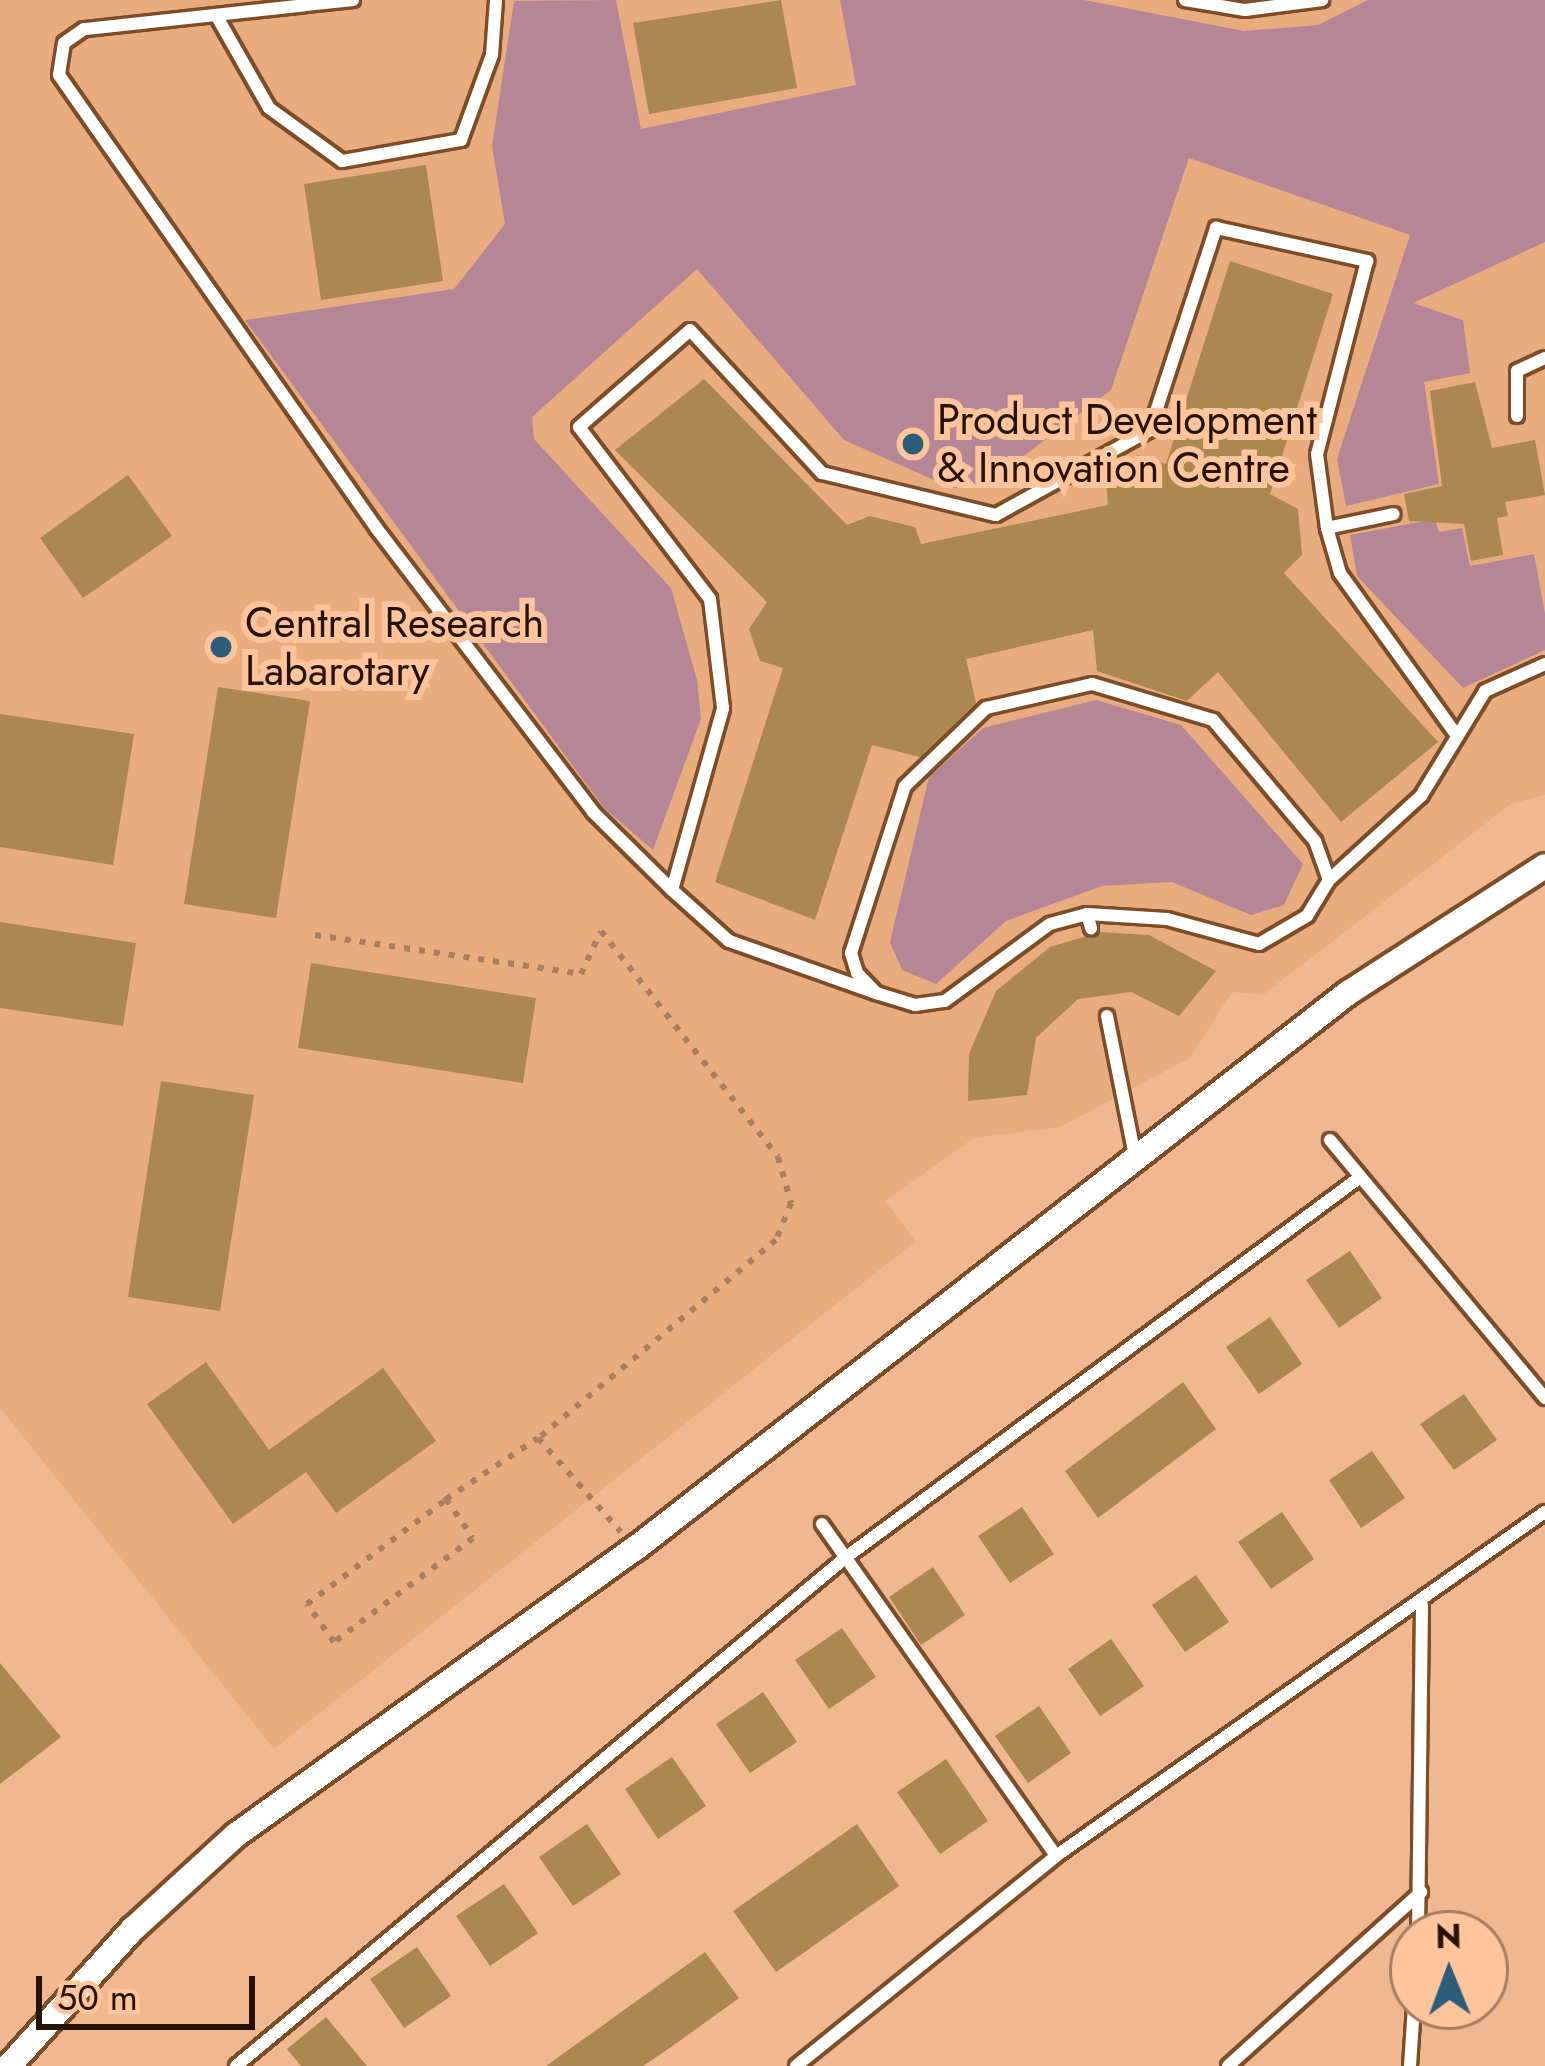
<!DOCTYPE html>
<style>
body{margin:0}
#map{position:relative;width:1545px;height:2066px;overflow:hidden;background:#f0b891;font-family:Jost,sans-serif}
div>[style]{position:absolute}
[style*='--x']{left:calc(var(--x)*1px);top:calc(var(--y)*1px);width:calc(var(--w)*1px);rotate:calc(var(--a)*1deg)}
.built>*{inset:0;background:#e9ac7f}
.green>*{inset:0;background:#b58696}
.building>*{inset:0;background:#ab8852}
.path>*{height:6px;margin-top:-3px;transform-origin:0;background:repeating-linear-gradient(90deg,#aa7e60 0 6px,transparent 0 15px)}
.roads{filter:drop-shadow(3px 0 #7d4d27) drop-shadow(-3px 0 #7d4d27) drop-shadow(0 3px #7d4d27) drop-shadow(0 -3px #7d4d27)}
.lane>*{height:12px;margin:-6px;padding:0 6px;transform-origin:6px;border-radius:6px;background:#fff}
.street>*{height:24px;margin:-12px;padding:0 12px;transform-origin:12px;border-radius:12px;background:#fff}
.dots>*{width:33px;height:33px;translate:-50% -50%;box-sizing:border-box;border:6px solid #fec59d;border-radius:50%}
span{translate:-50% -50%;white-space:nowrap;text-align:center;line-height:1.15;-webkit-text-stroke:12px #fec59d;paint-order:stroke}
.poi-label{font-size:42px;color:#261203}
.left{translate:0 -50%;text-align:left}
.north{position:absolute;left:1389px;top:1910px;width:120px;height:120px;box-sizing:border-box;background:#fec59d;border:3px solid #a87d5f;border-radius:50%;rotate:359deg;font-size:33px;font-weight:700;line-height:48px;text-align:center;color:#261203}
.north::after{content:'';display:block;margin:auto;width:42px;height:54px;background:#2c5e7b;clip-path:polygon(50% 0,100% 100%,50% 72%,0 100%)}
.scale{position:absolute;left:36px;top:1976px;width:219px;height:54px;box-sizing:border-box;border:6px solid #261203;border-top:0;padding-left:15px;font-size:36px;line-height:42px;white-space:nowrap;color:#261203;-webkit-text-stroke:9px #fec59d;paint-order:stroke}
</style>
<div id="map">
<div class="built">
<i style="clip-path:polygon(0 0,1545px 0,1545px 795px,1511px 804px,1263px 995px,1232px 992px,1190px 1058px,1060px 1127px,974px 1138px,885px 1201px,916px 1241px,274px 1749px,0 1408px)"></i>
</div>
<div class="green">
<i style="clip-path:polygon(616px 0,641px 129px,856px 85px,840px 0,1084px 0,1244px 31px,1318px 25px,1368px 0,1545px 0,1545px 242px,1413px 303px,1463px 320px,1470px 373px,1424px 382px,1439px 484px,1346px 506px,1337px 459px,1410px 235px,1189px 158px,1111px 390px,985px 485px,952px 488px,844px 440px,697px 269px,532px 417px,534px 439px,671px 588px,697px 680px,701px 719px,653px 850px,604px 808px,245px 320px,454px 289px,505px 224px,492px 146px,514px 1px)"></i>
<i style="clip-path:polygon(1435px 519px,1439px 532px,1462px 528px,1470px 566px,1534px 554px,1545px 614px,1545px 650px,1463px 688px,1357px 576px,1350px 535px)"></i>
<i style="clip-path:polygon(1096px 700px,1181px 725px,1303px 864px,1284px 905px,1251px 915px,1172px 882px,1102px 886px,1006px 921px,936px 984px,902px 970px,890px 942px,929px 777px,983px 728px)"></i>
</div>
<div class="building">
<i style="clip-path:polygon(781px 0,797px 88px,649px 114px,633px 23px)"></i>
<i style="clip-path:polygon(426px 165px,443px 281px,321px 300px,304px 184px)"></i>
<i style="clip-path:polygon(1230px 261px,1333px 294px,1270px 494px,1298px 509px,1302px 555px,1284px 573px,1438px 742px,1341px 822px,1218px 672px,1187px 701px,1097px 671px,1093px 630px,966px 659px,976px 703px,920px 757px,872px 745px,815px 920px,715px 882px,783px 668px,760px 661px,749px 629px,767px 602px,615px 450px,704px 379px,847px 525px,870px 516px,915px 527px,921px 544px,1108px 505px,1106px 481px,1138px 455px,1166px 464px)"></i>
<i style="clip-path:polygon(1475px 382px,1492px 448px,1535px 440px,1545px 495px,1505px 502px,1508px 516px,1497px 518px,1503px 555px,1471px 561px,1464px 524px,1409px 521px,1404px 494px,1442px 486px,1430px 391px)"></i>
<i style="clip-path:polygon(128px 475px,172px 536px,83px 598px,40px 538px)"></i>
<i style="clip-path:polygon(218px 687px,310px 701px,276px 918px,184px 904px)"></i>
<i style="clip-path:polygon(0 714px,134px 734px,113px 865px,0 847px)"></i>
<i style="clip-path:polygon(0 922px,136px 943px,123px 1026px,0 1008px)"></i>
<i style="clip-path:polygon(1100px 932px,1149px 935px,1216px 971px,1179px 1016px,1131px 992px,1078px 999px,1036px 1038px,1027px 1095px,968px 1101px,969px 1054px,996px 991px,1050px 947px)"></i>
<i style="clip-path:polygon(311px 963px,536px 998px,523px 1083px,298px 1048px)"></i>
<i style="clip-path:polygon(161px 1081px,254px 1095px,220px 1311px,128px 1297px)"></i>
<i style="clip-path:polygon(1350px 1251px,1382px 1298px,1339px 1328px,1306px 1280px)"></i>
<i style="clip-path:polygon(1270px 1317px,1302px 1364px,1259px 1394px,1226px 1347px)"></i>
<i style="clip-path:polygon(206px 1362px,269px 1450px,383px 1368px,436px 1441px,336px 1513px,306px 1472px,233px 1524px,147px 1404px)"></i>
<i style="clip-path:polygon(1183px 1382px,1216px 1429px,1098px 1518px,1065px 1471px)"></i>
<i style="clip-path:polygon(1464px 1394px,1497px 1440px,1454px 1470px,1420px 1424px)"></i>
<i style="clip-path:polygon(1372px 1451px,1405px 1498px,1361px 1528px,1329px 1480px)"></i>
<i style="clip-path:polygon(1022px 1507px,1054px 1554px,1010px 1583px,978px 1536px)"></i>
<i style="clip-path:polygon(1282px 1512px,1314px 1559px,1271px 1589px,1238px 1542px)"></i>
<i style="clip-path:polygon(933px 1567px,965px 1615px,921px 1645px,889px 1597px)"></i>
<i style="clip-path:polygon(1196px 1575px,1229px 1622px,1185px 1652px,1152px 1605px)"></i>
<i style="clip-path:polygon(842px 1628px,876px 1677px,829px 1709px,795px 1660px)"></i>
<i style="clip-path:polygon(1111px 1639px,1144px 1686px,1100px 1716px,1068px 1669px)"></i>
<i style="clip-path:polygon(0 1663px,61px 1737px,0 1784px)"></i>
<i style="clip-path:polygon(763px 1692px,797px 1742px,750px 1773px,716px 1724px)"></i>
<i style="clip-path:polygon(1039px 1706px,1071px 1753px,1028px 1783px,995px 1736px)"></i>
<i style="clip-path:polygon(672px 1757px,706px 1806px,658px 1839px,625px 1789px)"></i>
<i style="clip-path:polygon(946px 1759px,988px 1821px,940px 1854px,897px 1792px)"></i>
<i style="clip-path:polygon(587px 1824px,621px 1874px,573px 1906px,539px 1857px)"></i>
<i style="clip-path:polygon(857px 1824px,899px 1886px,776px 1972px,733px 1911px)"></i>
<i style="clip-path:polygon(504px 1884px,538px 1933px,490px 1966px,456px 1916px)"></i>
<i style="clip-path:polygon(417px 1947px,451px 1996px,404px 2028px,370px 1979px)"></i>
<i style="clip-path:polygon(705px 1952px,739px 1998px,674px 2045px,643px 2066px,546px 2066px)"></i>
<i style="clip-path:polygon(326px 2017px,367px 2066px,301px 2066px,287px 2049px)"></i>
</div>
<div class="path">
<i style="--x:315;--y:935;--w:269;--a:8.3"></i>
<i style="--x:581;--y:974;--w:47;--a:-65.1"></i>
<i style="--x:601;--y:931;--w:287;--a:51.9"></i>
<i style="--x:778;--y:1157;--w:48;--a:74.2"></i>
<i style="--x:791;--y:1203;--w:40;--a:112"></i>
<i style="--x:776;--y:1240;--w:310;--a:140.2"></i>
<i style="--x:446;--y:1499;--w:47;--a:55.3"></i>
<i style="--x:473;--y:1538;--w:174;--a:143.2"></i>
<i style="--x:334;--y:1642;--w:47;--a:-125.4"></i>
<i style="--x:307;--y:1604;--w:171;--a:-36.9"></i>
<i style="--x:444;--y:1501;--w:3;--a:-45"></i>
<i style="--x:446;--y:1499;--w:110;--a:-33.5"></i>
<i style="--x:538;--y:1438;--w:125;--a:48.6"></i>
</div>
<div class="roads">
<div class="lane">
<i style="--x:353;--y:0;--w:271;--a:173.8"></i>
<i style="--x:84;--y:29;--w:24;--a:145"></i>
<i style="--x:64;--y:43;--w:32;--a:99"></i>
<i style="--x:59;--y:75;--w:554;--a:54.99"></i>
<i style="--x:377;--y:529;--w:356;--a:52.6"></i>
<i style="--x:593;--y:812;--w:111;--a:44.6"></i>
<i style="--x:1185;--y:0;--w:61;--a:9.5"></i>
<i style="--x:1245;--y:10;--w:78;--a:-7.4"></i>
<i style="--x:216;--y:15;--w:107;--a:60.3"></i>
<i style="--x:269;--y:108;--w:90;--a:36"></i>
<i style="--x:342;--y:161;--w:121;--a:-10"></i>
<i style="--x:461;--y:140;--w:90;--a:-70"></i>
<i style="--x:492;--y:55;--w:55;--a:-85.8"></i>
<i style="--x:1517;--y:416;--w:45;--a:-90"></i>
<i style="--x:1517;--y:371;--w:31;--a:-25"></i>
<i style="--x:1327;--y:528;--w:68;--a:-11.8"></i>
<i style="--x:1329;--y:880;--w:125;--a:-42.4"></i>
<i style="--x:1421;--y:796;--w:123;--a:-58.6"></i>
<i style="--x:1485;--y:691;--w:66;--a:-24.2"></i>
<i style="--x:1087;--y:914;--w:80;--a:3.6"></i>
<i style="--x:1167;--y:919;--w:95;--a:15.2"></i>
<i style="--x:1259;--y:944;--w:56;--a:-30.3"></i>
<i style="--x:1307;--y:916;--w:42;--a:-58.6"></i>
<i style="--x:1329;--y:880;--w:41;--a:-109.7"></i>
<i style="--x:1315;--y:841;--w:158;--a:-130.1"></i>
<i style="--x:1213;--y:720;--w:126;--a:-163.4"></i>
<i style="--x:1092;--y:684;--w:109;--a:167.2"></i>
<i style="--x:986;--y:708;--w:112;--a:136.1"></i>
<i style="--x:905;--y:786;--w:176;--a:107.9"></i>
<i style="--x:851;--y:953;--w:21;--a:73"></i>
<i style="--x:857;--y:973;--w:28;--a:46"></i>
<i style="--x:876;--y:993;--w:41;--a:17.1"></i>
<i style="--x:915;--y:1005;--w:30;--a:-8"></i>
<i style="--x:945;--y:1001;--w:130;--a:-36.3"></i>
<i style="--x:1050;--y:924;--w:38;--a:-15"></i>
<i style="--x:1087;--y:914;--w:15;--a:74"></i>
<i style="--x:876;--y:993;--w:156;--a:-160.5"></i>
<i style="--x:729;--y:941;--w:76;--a:-138.2"></i>
<i style="--x:672;--y:890;--w:189;--a:-74.3"></i>
<i style="--x:723;--y:708;--w:110;--a:-96.8"></i>
<i style="--x:710;--y:599;--w:216;--a:-127.3"></i>
<i style="--x:579;--y:427;--w:147;--a:-41.1"></i>
<i style="--x:690;--y:330;--w:195;--a:47.3"></i>
<i style="--x:822;--y:473;--w:179;--a:13.6"></i>
<i style="--x:996;--y:515;--w:176;--a:-28.9"></i>
<i style="--x:1150;--y:430;--w:213;--a:-71.9"></i>
<i style="--x:1216;--y:228;--w:155;--a:12.3"></i>
<i style="--x:1367;--y:261;--w:199;--a:104.5"></i>
<i style="--x:1317;--y:454;--w:75;--a:82.3"></i>
<i style="--x:1327;--y:528;--w:47;--a:73.9"></i>
<i style="--x:1340;--y:573;--w:201;--a:54.3"></i>
<i style="--x:1107;--y:1016;--w:143;--a:78.7"></i>
<i style="--x:1330;--y:1140;--w:336;--a:50.2"></i>
<i style="--x:822;--y:1524;--w:406;--a:54.8"></i>
<i style="--x:1418;--y:1934;--w:329;--a:-89.3"></i>
<i style="--x:236;--y:2066;--w:793;--a:-39.83"></i>
<i style="--x:845;--y:1558;--w:639;--a:-36.48"></i>
<i style="--x:796;--y:2066;--w:334;--a:-38.9"></i>
<i style="--x:1056;--y:1856;--w:598;--a:-35.13"></i>
<i style="--x:1228;--y:2066;--w:260;--a:-42"></i>
<i style="--x:1410;--y:2066;--w:60;--a:-86.2"></i>
</div>
<div class="street">
<i style="--x:9;--y:2066;--w:185;--a:-47.9"></i>
<i style="--x:133;--y:1929;--w:139;--a:-42.4"></i>
<i style="--x:236;--y:1835;--w:492;--a:-35.7"></i>
<i style="--x:636;--y:1548;--w:903;--a:-37.94"></i>
<i style="--x:1348;--y:993;--w:234;--a:-32.8"></i>
</div>
</div>
<div class="dots">
<i style="left:913px;top:444px;background:#2c5e7b"></i>
<i style="left:221px;top:647px;background:#2c5e7b"></i>
</div>
<div class="poi-label">
<span class="left" style="left:937px;top:444px">Product Development<br>&amp; Innovation Centre</span>
<span class="left" style="left:245px;top:647px">Central Research<br>Labarotary</span>
</div>
<div class="north">N</div>
<div class="scale">50 m</div>
</div>
